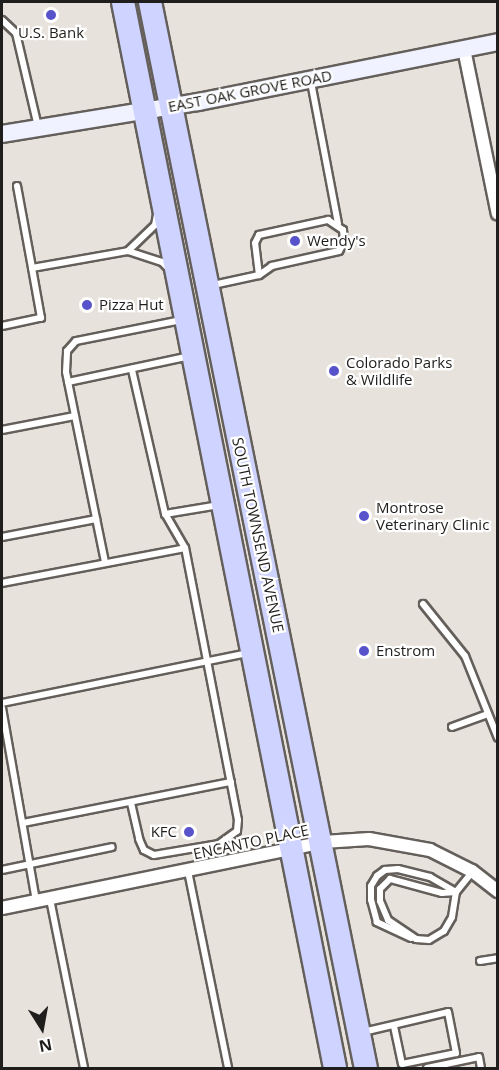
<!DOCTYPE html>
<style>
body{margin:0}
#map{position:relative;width:499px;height:1070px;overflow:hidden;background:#e8e2dd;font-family:"Open Sans",sans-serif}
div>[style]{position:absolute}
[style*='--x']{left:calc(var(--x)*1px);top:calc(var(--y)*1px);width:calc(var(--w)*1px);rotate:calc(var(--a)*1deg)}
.roads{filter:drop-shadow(2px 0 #645f5a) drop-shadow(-2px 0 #645f5a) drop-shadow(0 2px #645f5a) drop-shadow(0 -2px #645f5a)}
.lane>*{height:6px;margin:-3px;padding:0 3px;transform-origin:3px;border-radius:3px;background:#fff}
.street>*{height:12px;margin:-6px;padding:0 6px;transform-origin:6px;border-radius:6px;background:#fff}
.secondary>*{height:16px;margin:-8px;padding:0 8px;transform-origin:8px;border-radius:8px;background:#f0f2ff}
.highway>*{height:22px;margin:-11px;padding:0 11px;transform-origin:11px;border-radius:11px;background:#ced3ff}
.dots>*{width:16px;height:16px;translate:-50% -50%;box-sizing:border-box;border:3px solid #fff;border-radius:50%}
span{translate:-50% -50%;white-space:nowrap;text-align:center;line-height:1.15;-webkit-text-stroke:4.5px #fff;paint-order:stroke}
.poi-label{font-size:15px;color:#201e1c}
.left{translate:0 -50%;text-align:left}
.right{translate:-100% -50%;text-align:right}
.street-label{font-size:15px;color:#201e1c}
.frame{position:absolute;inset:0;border:3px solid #201e1c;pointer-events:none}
.north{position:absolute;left:12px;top:998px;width:60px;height:60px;-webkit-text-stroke:4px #fff;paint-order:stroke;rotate:169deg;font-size:16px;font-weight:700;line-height:24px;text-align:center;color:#201e1c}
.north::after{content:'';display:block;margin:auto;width:21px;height:27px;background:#201e1c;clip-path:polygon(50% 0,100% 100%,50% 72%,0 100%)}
</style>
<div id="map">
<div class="roads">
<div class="lane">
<i style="--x:2;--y:20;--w:19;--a:43"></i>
<i style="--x:16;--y:33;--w:97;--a:76.8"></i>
<i style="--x:311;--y:82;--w:144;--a:79.2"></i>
<i style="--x:17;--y:186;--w:83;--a:79.6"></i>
<i style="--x:32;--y:268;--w:97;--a:-10"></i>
<i style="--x:128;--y:251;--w:36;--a:18"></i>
<i style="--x:162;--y:262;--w:10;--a:45"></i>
<i style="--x:328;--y:220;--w:18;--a:34"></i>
<i style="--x:343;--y:230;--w:12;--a:85"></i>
<i style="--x:344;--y:242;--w:10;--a:119"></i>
<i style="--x:339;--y:251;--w:69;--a:167.4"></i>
<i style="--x:272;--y:266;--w:16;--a:145"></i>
<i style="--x:259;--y:275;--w:32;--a:-97"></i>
<i style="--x:255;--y:243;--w:9;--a:-63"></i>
<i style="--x:259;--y:235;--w:71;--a:-12.3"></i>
<i style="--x:128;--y:251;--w:37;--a:-44"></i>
<i style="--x:155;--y:225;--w:10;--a:-79"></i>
<i style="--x:213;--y:285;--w:47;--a:-12.3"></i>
<i style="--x:2;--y:326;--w:40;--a:-12"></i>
<i style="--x:41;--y:318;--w:51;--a:-100.2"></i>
<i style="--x:68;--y:382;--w:125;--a:-12"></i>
<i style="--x:2;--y:430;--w:74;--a:-10.9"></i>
<i style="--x:165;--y:514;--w:55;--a:-9.5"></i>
<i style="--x:2;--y:537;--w:96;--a:-10.8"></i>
<i style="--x:105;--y:562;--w:194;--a:-101.6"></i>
<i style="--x:66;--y:372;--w:21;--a:-87"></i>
<i style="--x:67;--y:351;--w:13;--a:-48"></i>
<i style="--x:76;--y:341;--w:107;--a:-11.3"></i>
<i style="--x:2;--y:583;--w:186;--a:-10.8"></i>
<i style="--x:423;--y:604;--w:67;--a:51.1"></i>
<i style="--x:465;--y:656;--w:88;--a:68.1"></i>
<i style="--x:2;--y:703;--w:251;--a:-11.5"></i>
<i style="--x:2;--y:708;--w:196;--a:80"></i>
<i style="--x:452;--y:727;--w:37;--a:-20"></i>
<i style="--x:131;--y:803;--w:37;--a:77"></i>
<i style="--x:139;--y:839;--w:12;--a:66"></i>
<i style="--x:144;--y:850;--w:11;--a:27"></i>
<i style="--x:154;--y:855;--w:66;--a:-9.6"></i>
<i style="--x:219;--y:844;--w:22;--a:-36"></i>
<i style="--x:237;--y:831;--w:11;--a:-85"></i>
<i style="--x:238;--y:820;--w:277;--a:-101"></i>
<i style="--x:185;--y:548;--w:39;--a:-120"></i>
<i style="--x:165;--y:514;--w:148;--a:-102.9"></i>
<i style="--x:23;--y:823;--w:212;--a:-11.2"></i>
<i style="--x:2;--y:870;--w:112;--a:-11.8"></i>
<i style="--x:188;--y:871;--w:201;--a:78.5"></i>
<i style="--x:456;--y:892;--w:14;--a:176"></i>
<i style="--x:442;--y:893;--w:54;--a:-164.9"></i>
<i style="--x:390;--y:879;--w:14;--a:135"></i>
<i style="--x:380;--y:889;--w:12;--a:90"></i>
<i style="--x:380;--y:901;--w:21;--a:67"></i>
<i style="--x:388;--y:920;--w:34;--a:34"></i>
<i style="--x:416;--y:939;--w:13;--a:4"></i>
<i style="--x:429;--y:940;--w:17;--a:-31"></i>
<i style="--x:444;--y:931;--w:16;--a:-60"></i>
<i style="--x:452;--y:917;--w:25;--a:-81"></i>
<i style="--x:456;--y:892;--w:26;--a:-51"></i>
<i style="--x:50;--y:899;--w:172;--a:78.6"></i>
<i style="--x:411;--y:938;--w:38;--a:-155"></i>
<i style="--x:377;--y:922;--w:23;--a:-105"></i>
<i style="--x:371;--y:900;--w:14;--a:-90"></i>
<i style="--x:371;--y:886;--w:12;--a:-59"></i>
<i style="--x:377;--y:876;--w:10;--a:-37"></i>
<i style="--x:385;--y:870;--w:13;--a:-4"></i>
<i style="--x:398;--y:869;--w:33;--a:14"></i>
<i style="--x:430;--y:877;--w:30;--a:30"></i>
<i style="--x:480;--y:961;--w:18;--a:-9"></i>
<i style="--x:363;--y:1032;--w:87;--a:-13.2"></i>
<i style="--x:448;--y:1012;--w:42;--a:79"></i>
<i style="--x:456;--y:1053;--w:55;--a:168.5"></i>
<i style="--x:402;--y:1064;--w:38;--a:-102"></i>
<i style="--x:427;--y:1068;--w:53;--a:-11.9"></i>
<i style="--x:479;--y:1057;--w:11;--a:80"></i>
</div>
<div class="street">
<i style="--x:464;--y:49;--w:168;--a:78.4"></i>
<i style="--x:2;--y:908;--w:328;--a:-11.6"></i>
<i style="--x:323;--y:842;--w:46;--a:-3.7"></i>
<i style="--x:369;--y:839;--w:62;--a:10.2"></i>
<i style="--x:430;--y:850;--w:47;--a:26.6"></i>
<i style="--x:472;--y:871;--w:33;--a:38"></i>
</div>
<div class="secondary">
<i style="--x:2;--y:134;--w:199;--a:-9.3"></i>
<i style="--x:198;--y:102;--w:306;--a:-11.3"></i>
</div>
<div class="highway">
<i style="--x:123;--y:2;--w:1087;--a:78.75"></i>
<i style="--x:150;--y:2;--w:1088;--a:78.55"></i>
</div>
</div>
<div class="dots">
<i style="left:51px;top:15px;background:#5853ca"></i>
<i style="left:295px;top:241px;background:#5853ca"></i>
<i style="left:87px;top:305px;background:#5853ca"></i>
<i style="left:334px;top:371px;background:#5853ca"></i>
<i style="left:364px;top:516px;background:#5853ca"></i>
<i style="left:364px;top:651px;background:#5853ca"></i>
<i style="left:189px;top:832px;background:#5853ca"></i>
</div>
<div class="poi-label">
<span style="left:51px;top:33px">U.S. Bank</span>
<span class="left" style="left:307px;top:241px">Wendy's</span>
<span class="left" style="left:99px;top:305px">Pizza Hut</span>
<span class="left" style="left:346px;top:371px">Colorado Parks<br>&amp; Wildlife</span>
<span class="left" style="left:376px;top:516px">Montrose<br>Veterinary Clinic</span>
<span class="left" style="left:376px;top:651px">Enstrom</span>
<span class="right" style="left:177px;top:832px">KFC</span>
</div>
<div class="street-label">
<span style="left:250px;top:91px;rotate:-11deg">EAST OAK GROVE ROAD</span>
<span style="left:258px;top:535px;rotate:78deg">SOUTH TOWNSEND AVENUE</span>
<span style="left:251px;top:842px;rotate:-12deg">ENCANTO PLACE</span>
</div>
<div class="frame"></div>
<div class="north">N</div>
</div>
